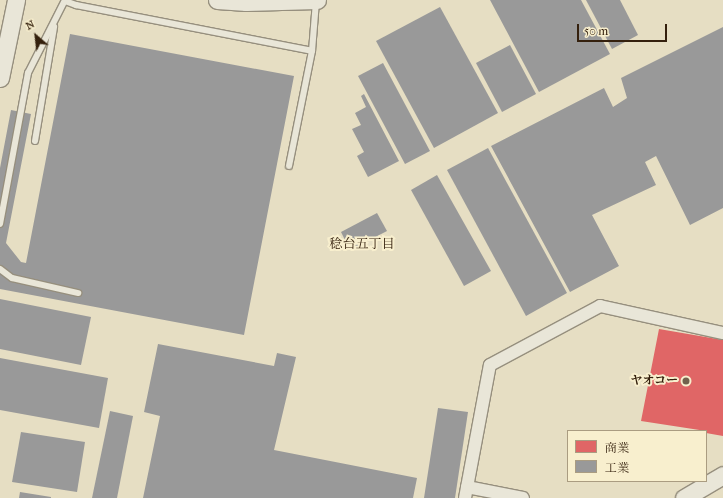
<!DOCTYPE html>
<meta charset="utf-8">
<style>
body{margin:0}
#map{position:relative;width:723px;height:498px;overflow:hidden;background:#e6dec3;font-family:"IM FELL French Canon","Noto Serif JP",serif}
div>[style]{position:absolute}
[style*='--x']{left:calc(var(--x)*1px);top:calc(var(--y)*1px);width:calc(var(--w)*1px);rotate:calc(var(--a)*1deg)}
.shops>*{inset:0;background:#e06666}
.industry>*{inset:0;background:#999}
.roads{filter:drop-shadow(1px 0 #968f7e) drop-shadow(-1px 0 #968f7e) drop-shadow(0 1px #968f7e) drop-shadow(0 -1px #968f7e)}
.lane>*{height:6px;margin:-3px;padding:0 3px;transform-origin:3px;border-radius:3px;background:#e9e6d8}
.street>*{height:12px;margin:-6px;padding:0 6px;transform-origin:6px;border-radius:6px;background:#e9e6d8}
.secondary>*{height:17px;margin:-8.5px;padding:0 8.5px;transform-origin:8.5px;border-radius:8.5px;background:#e9e6d8}
.dots>*{width:11px;height:11px;translate:-50% -50%;box-sizing:border-box;border:2px solid #f8efce;border-radius:50%}
span{translate:-50% -50%;white-space:nowrap;text-align:center;line-height:1.15;-webkit-text-stroke:4px #f8efce;paint-order:stroke}
.poi-label{font-size:12px;color:#34200d;font-weight:700}
.right{translate:-100% -50%;text-align:right}
.neighbourhood-label{font-size:13px;color:#34200d}
.legend{position:absolute;left:567px;top:430px;width:140px;height:52px;box-sizing:border-box;background:#f8efce;border:1px solid #aa9c81;margin:0;padding:5px 7px;list-style:none;font-size:12px;color:#34200d}
.legend li{display:flex;align-items:center;gap:8px;height:20px}
.legend b{width:20px;border:1px solid #aa9c81}
.north{position:absolute;left:16px;top:16px;width:40px;height:40px;-webkit-text-stroke:3px #f8efce;paint-order:stroke;rotate:332deg;font-size:11px;font-weight:700;line-height:16px;text-align:center;color:#34200d}
.north::after{content:'';display:block;margin:auto;width:14px;height:18px;background:#34200d;clip-path:polygon(50% 0,100% 100%,50% 72%,0 100%)}
.scale{position:absolute;left:577px;top:24px;width:90px;height:18px;box-sizing:border-box;border:2px solid #34200d;border-top:0;padding-left:5px;font-size:12px;line-height:14px;white-space:nowrap;color:#34200d;-webkit-text-stroke:3px #f8efce;paint-order:stroke}
</style>
<div id="map">
<div class="shops">
<i style="clip-path:polygon(659px 329px,723px 340px,723px 436px,706px 433px,706px 431px,641px 421px)"></i>
</div>
<div class="industry">
<i style="clip-path:polygon(490px 0,581px 0,610px 54px,539px 92px)"></i>
<i style="clip-path:polygon(586px 0,620px 0,638px 35px,612px 49px)"></i>
<i style="clip-path:polygon(440px 7px,498px 113px,434px 148px,376px 41px)"></i>
<i style="clip-path:polygon(723px 27px,723px 208px,690px 225px,656px 156px,645px 162px,656px 185px,592px 215px,619px 266px,570px 292px,491px 146px,604px 88px,613px 107px,627px 98px,621px 78px)"></i>
<i style="clip-path:polygon(70px 34px,294px 76px,244px 335px,0 289px,0 168px,11px 110px,31px 114px,6px 243px,21px 262px,26px 263px)"></i>
<i style="clip-path:polygon(510px 45px,536px 94px,502px 112px,476px 63px)"></i>
<i style="clip-path:polygon(383px 63px,430px 151px,405px 164px,358px 76px)"></i>
<i style="clip-path:polygon(364px 94px,399px 161px,368px 177px,357px 156px,364px 152px,352px 129px,361px 125px,355px 113px,366px 107px,361px 96px)"></i>
<i style="clip-path:polygon(488px 148px,567px 293px,526px 316px,447px 170px)"></i>
<i style="clip-path:polygon(437px 175px,491px 271px,464px 286px,411px 190px)"></i>
<i style="clip-path:polygon(377px 213px,387px 231px,350px 250px,341px 232px)"></i>
<i style="clip-path:polygon(0 299px,91px 317px,81px 365px,0 349px)"></i>
<i style="clip-path:polygon(158px 344px,274px 366px,277px 353px,296px 357px,274px 450px,417px 478px,413px 498px,143px 498px,160px 416px,144px 412px)"></i>
<i style="clip-path:polygon(0 358px,108px 378px,99px 428px,0 410px)"></i>
<i style="clip-path:polygon(438px 408px,468px 412px,455px 498px,424px 498px)"></i>
<i style="clip-path:polygon(110px 411px,133px 416px,117px 498px,92px 498px)"></i>
<i style="clip-path:polygon(21px 432px,85px 442px,77px 492px,12px 482px)"></i>
<i style="clip-path:polygon(20px 492px,51px 497px,51px 498px,19px 498px)"></i>
</div>
<div class="roads">
<div class="lane">
<i style="--x:65;--y:1;--w:12;--a:20"></i>
<i style="--x:76;--y:5;--w:240;--a:11"></i>
<i style="--x:312;--y:51;--w:50;--a:-85.4"></i>
<i style="--x:35;--y:141;--w:116;--a:-80.5"></i>
<i style="--x:289;--y:166;--w:117;--a:-78.7"></i>
<i style="--x:0;--y:224;--w:154;--a:-79.5"></i>
<i style="--x:28;--y:73;--w:82;--a:-63.1"></i>
<i style="--x:0;--y:269;--w:15;--a:37"></i>
<i style="--x:12;--y:278;--w:68;--a:12.8"></i>
</div>
<div class="street">
<i style="--x:467;--y:487;--w:57;--a:11.1"></i>
<i style="--x:465;--y:498;--w:135;--a:-79.4"></i>
<i style="--x:490;--y:365;--w:125;--a:-28.2"></i>
<i style="--x:600;--y:306;--w:126;--a:12.4"></i>
</div>
<div class="secondary">
<i style="--x:217;--y:0;--w:29;--a:4"></i>
<i style="--x:246;--y:2;--w:71;--a:-1.6"></i>
<i style="--x:0;--y:78;--w:80;--a:-78.4"></i>
<i style="--x:684;--y:498;--w:45;--a:-30.5"></i>
</div>
</div>
<div class="dots">
<i style="left:686px;top:381px;background:#72624d"></i>
</div>
<div class="poi-label">
<span class="right" style="left:678px;top:381px">ヤオコー</span>
</div>
<div class="neighbourhood-label">
<span style="left:362px;top:244px">稔台五丁目</span>
</div>
<ul class="legend">
<li><b style="height:11px;background:#e06666"></b>商業</li>
<li><b style="height:11px;background:#999"></b>工業</li>
</ul>
<div class="north">N</div>
<div class="scale">50 m</div>
</div>
